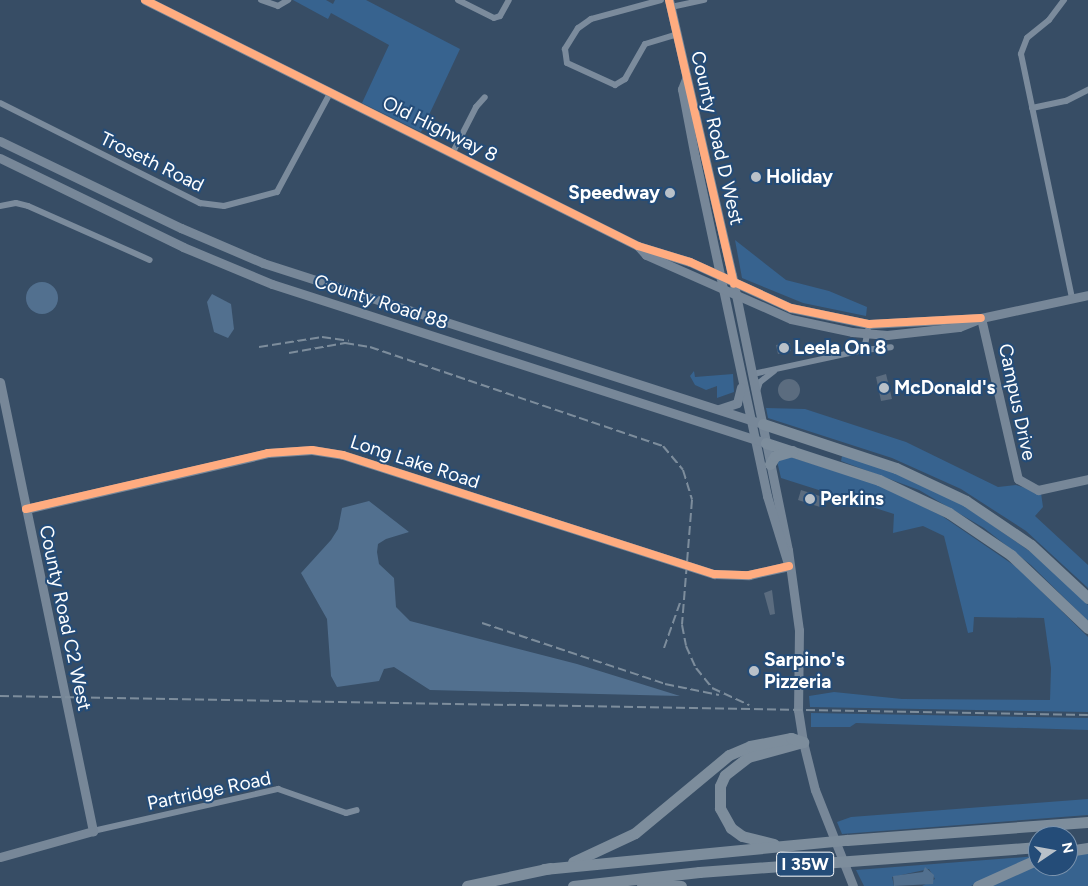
<!DOCTYPE html>
<style>
body{margin:0}
#map{position:relative;width:1088px;height:886px;overflow:hidden;background:#374d65;font-family:Figtree,sans-serif}
div>[style]{position:absolute}
[style*='--x']{left:calc(var(--x)*1px);top:calc(var(--y)*1px);width:calc(var(--w)*1px);rotate:calc(var(--a)*1deg)}
.green>*{inset:0;background:#37638f}
.water>*{inset:0;background:#52708f}
.round{border-radius:50%}
.building>*{inset:0;background:#5b6c7f}
.street>*{height:6px;margin:-3px;padding:0 3px;transform-origin:3px;border-radius:3px;background:#7b8b9c}
.secondary>*{height:9px;margin:-4.5px;padding:0 4.5px;transform-origin:4.5px;border-radius:4.5px;background:#778798}
.highway>*{height:11px;margin:-5.5px;padding:0 5.5px;transform-origin:5.5px;border-radius:5.5px;background:#7d8d9c}
.rail>*{height:2px;margin-top:-1px;transform-origin:0;background:repeating-linear-gradient(90deg,#7d8d9c 0 9px,transparent 0 13px)}
.cycleway>*{height:8px;margin:-4px;padding:0 4px;transform-origin:4px;border-radius:4px;background:#ffac80}
.dots>*{width:14px;height:14px;translate:-50% -50%;box-sizing:border-box;border:2px solid #244c78;border-radius:50%}
span{translate:-50% -50%;white-space:nowrap;text-align:center;line-height:1.15;-webkit-text-stroke:4px #244c78;paint-order:stroke}
.shield-label span{padding:1px 4px;background:#244c78;border:1px solid;border-radius:4px;-webkit-text-stroke-width:0}
.shield-label{font-size:18px;color:#fff;font-weight:700}
.street-label{font-size:19px;color:#fff}
.poi-label{font-size:19px;color:#fff;font-weight:700}
.left{translate:0 -50%;text-align:left}
.right{translate:-100% -50%;text-align:right}
.north{position:absolute;left:1028px;top:826px;width:50px;height:50px;box-sizing:border-box;background:#244c78;border:1px solid #7c94ae;border-radius:50%;rotate:78deg;font-size:14px;font-weight:700;line-height:20px;text-align:center;color:#fff}
.north::after{content:'';display:block;margin:auto;width:18px;height:22px;background:#b9c1c9;clip-path:polygon(50% 0,100% 100%,50% 72%,0 100%)}
</style>
<div id="map">
<div class="green">
<i style="clip-path:polygon(293px 0,326px 0,333px 4px,335px 0,366px 0,460px 49px,421px 132px,362px 103px,389px 45px,331px 13px,328px 19px)"></i>
<i style="clip-path:polygon(735px 240px,786px 280px,829px 291px,867px 307px,866px 316px,803px 303px,742px 278px)"></i>
<i style="clip-path:polygon(694px 371px,695px 377px,733px 374px,734px 392px,717px 398px,717px 386px,706px 390px,695px 385px,690px 376px)"></i>
<i style="clip-path:polygon(766px 408px,805px 409px,906px 442px,998px 487px,1016px 485px,1041px 493px,1043px 507px,1035px 516px,1088px 565px,1088px 588px,1026px 531px,961px 489px,892px 458px,768px 418px)"></i>
<i style="clip-path:polygon(784px 455px,883px 486px,942px 516px,1018px 568px,1088px 637px,1088px 712px,810px 707px,809px 696px,834px 692px,902px 699px,1050px 700px,1051px 668px,1044px 618px,974px 617px,973px 632px,968px 633px,944px 536px,923px 526px,893px 533px,894px 514px,781px 478px,777px 461px)"></i>
<i style="clip-path:polygon(842px 456px,893px 471px,957px 501px,1044px 561px,1088px 605px,1088px 621px,1031px 565px,984px 528px,919px 490px,841px 461px)"></i>
<i style="clip-path:polygon(811px 713px,1088px 718px,1088px 730px,856px 723px,850px 727px,811px 727px)"></i>
<i style="clip-path:polygon(1088px 799px,1088px 815px,842px 834px,837px 822px,851px 817px)"></i>
<i style="clip-path:polygon(1088px 852px,1088px 886px,987px 886px,1038px 865px,1068px 866px,1068px 856px)"></i>
<i style="clip-path:polygon(1038px 856px,971px 886px,922px 886px,935px 879px,929px 869px,892px 877px,894px 886px,864px 886px,856px 870px)"></i>
</div>
<div class="water">
<i class="round" style="left:26px;top:282px;width:32px;height:32px"></i>
<i style="clip-path:polygon(212px 294px,231px 304px,234px 329px,228px 338px,214px 332px,207px 302px)"></i>
<i style="clip-path:polygon(369px 501px,409px 532px,386px 539px,378px 544px,377px 552px,379px 564px,394px 578px,396px 607px,410px 621px,577px 664px,680px 696px,430px 690px,394px 667px,384px 669px,379px 681px,337px 687px,331px 676px,327px 619px,301px 573px,331px 540px,338px 529px,342px 508px)"></i>
<i style="clip-path:polygon(925px 867px,934px 875px,933px 884px,894px 886px,893px 876px,923px 872px)"></i>
</div>
<div class="building">
<i style="clip-path:polygon(790px 343px,791px 351px,778px 354px,776px 345px)"></i>
<i style="clip-path:polygon(886px 374px,892px 399px,881px 401px,876px 377px)"></i>
<i class="round" style="left:778px;top:379px;width:22px;height:22px"></i>
<i style="clip-path:polygon(801px 490px,823px 497px,820px 507px,798px 500px)"></i>
<i style="clip-path:polygon(772px 590px,775px 614px,770px 615px,764px 593px)"></i>
</div>
<div class="street">
<i style="--x:261;--y:0;--w:18;--a:19"></i>
<i style="--x:278;--y:6;--w:12;--a:-31"></i>
<i style="--x:458;--y:0;--w:40;--a:26.6"></i>
<i style="--x:494;--y:18;--w:6;--a:-18"></i>
<i style="--x:500;--y:16;--w:18;--a:-61"></i>
<i style="--x:661;--y:0;--w:73;--a:164.8"></i>
<i style="--x:591;--y:19;--w:16;--a:145"></i>
<i style="--x:578;--y:28;--w:25;--a:122"></i>
<i style="--x:565;--y:49;--w:14;--a:82"></i>
<i style="--x:567;--y:63;--w:53;--a:24.6"></i>
<i style="--x:615;--y:85;--w:12;--a:-31"></i>
<i style="--x:625;--y:79;--w:40;--a:-60.3"></i>
<i style="--x:645;--y:44;--w:34;--a:-17"></i>
<i style="--x:1064;--y:0;--w:25;--a:127"></i>
<i style="--x:1049;--y:20;--w:28;--a:141"></i>
<i style="--x:1027;--y:38;--w:17;--a:111"></i>
<i style="--x:1021;--y:54;--w:249;--a:78.2"></i>
<i style="--x:671;--y:7;--w:34;--a:-12"></i>
<i style="--x:0;--y:103;--w:224;--a:26.6"></i>
<i style="--x:200;--y:203;--w:24;--a:7"></i>
<i style="--x:224;--y:206;--w:55;--a:-14.8"></i>
<i style="--x:277;--y:192;--w:112;--a:-61.8"></i>
<i style="--x:1032;--y:108;--w:35;--a:-12"></i>
<i style="--x:1066;--y:101;--w:25;--a:-27"></i>
<i style="--x:452;--y:154;--w:53;--a:-62.9"></i>
<i style="--x:476;--y:107;--w:13;--a:-48"></i>
<i style="--x:0;--y:206;--w:16;--a:-11"></i>
<i style="--x:16;--y:203;--w:12;--a:14"></i>
<i style="--x:28;--y:206;--w:133;--a:23.9"></i>
<i style="--x:864;--y:350;--w:27;--a:-6"></i>
<i style="--x:753;--y:374;--w:114;--a:-12.2"></i>
<i style="--x:864;--y:350;--w:20;--a:-79"></i>
<i style="--x:757;--y:391;--w:9;--a:-72"></i>
<i style="--x:760;--y:382;--w:18;--a:-38"></i>
<i style="--x:93;--y:831;--w:190;--a:-12.8"></i>
<i style="--x:278;--y:789;--w:72;--a:19.4"></i>
<i style="--x:346;--y:813;--w:11;--a:-15"></i>
</div>
<div class="secondary">
<i style="--x:145;--y:0;--w:551;--a:26.52"></i>
<i style="--x:638;--y:246;--w:54;--a:17.1"></i>
<i style="--x:690;--y:262;--w:111;--a:24.5"></i>
<i style="--x:791;--y:308;--w:80;--a:11.6"></i>
<i style="--x:869;--y:324;--w:112;--a:-3.1"></i>
<i style="--x:669;--y:0;--w:282;--a:77.1"></i>
<i style="--x:732;--y:275;--w:281;--a:78.5"></i>
<i style="--x:788;--y:550;--w:81;--a:82.2"></i>
<i style="--x:799;--y:630;--w:80;--a:90.7"></i>
<i style="--x:798;--y:710;--w:32;--a:81"></i>
<i style="--x:803;--y:742;--w:49;--a:76"></i>
<i style="--x:815;--y:790;--w:103;--a:68.4"></i>
<i style="--x:686;--y:79;--w:11;--a:112"></i>
<i style="--x:682;--y:89;--w:69;--a:79.2"></i>
<i style="--x:695;--y:157;--w:347;--a:78"></i>
<i style="--x:767;--y:496;--w:71;--a:72.8"></i>
<i style="--x:0;--y:141;--w:201;--a:25.7"></i>
<i style="--x:181;--y:228;--w:89;--a:23.1"></i>
<i style="--x:263;--y:263;--w:525;--a:17.85"></i>
<i style="--x:0;--y:158;--w:203;--a:25.9"></i>
<i style="--x:183;--y:247;--w:96;--a:22.6"></i>
<i style="--x:272;--y:284;--w:519;--a:17.84"></i>
<i style="--x:638;--y:246;--w:12;--a:48"></i>
<i style="--x:646;--y:255;--w:158;--a:23.8"></i>
<i style="--x:791;--y:319;--w:62;--a:12"></i>
<i style="--x:852;--y:332;--w:35;--a:5"></i>
<i style="--x:887;--y:335;--w:72;--a:-6.3"></i>
<i style="--x:959;--y:327;--w:24;--a:-22"></i>
<i style="--x:981;--y:318;--w:109;--a:-12.1"></i>
<i style="--x:981;--y:318;--w:165;--a:77.1"></i>
<i style="--x:1018;--y:479;--w:23;--a:29"></i>
<i style="--x:1038;--y:490;--w:51;--a:-12.4"></i>
<i style="--x:0;--y:382;--w:459;--a:78.3"></i>
<i style="--x:93;--y:831;--w:97;--a:164.4"></i>
<i style="--x:719;--y:409;--w:19;--a:-18"></i>
<i style="--x:737;--y:403;--w:16;--a:-76"></i>
<i style="--x:26;--y:509;--w:248;--a:-13"></i>
<i style="--x:268;--y:453;--w:44;--a:-3.9"></i>
<i style="--x:312;--y:450;--w:31;--a:9"></i>
<i style="--x:343;--y:455;--w:390;--a:17.8"></i>
<i style="--x:714;--y:574;--w:35;--a:2"></i>
<i style="--x:749;--y:575;--w:41;--a:-12.7"></i>
</div>
<div class="highway">
<i style="--x:763;--y:424;--w:140;--a:18.3"></i>
<i style="--x:896;--y:468;--w:77;--a:25.2"></i>
<i style="--x:966;--y:501;--w:78;--a:34.1"></i>
<i style="--x:1031;--y:545;--w:78;--a:42.9"></i>
<i style="--x:766;--y:443;--w:119;--a:18.1"></i>
<i style="--x:879;--y:480;--w:77;--a:25.2"></i>
<i style="--x:949;--y:513;--w:75;--a:34.1"></i>
<i style="--x:1011;--y:555;--w:106;--a:43.5"></i>
<i style="--x:770;--y:464;--w:9;--a:-58"></i>
<i style="--x:775;--y:456;--w:18;--a:-16"></i>
<i style="--x:774;--y:844;--w:33;--a:-166"></i>
<i style="--x:742;--y:836;--w:14;--a:-144"></i>
<i style="--x:731;--y:828;--w:23;--a:-119"></i>
<i style="--x:720;--y:808;--w:22;--a:-90"></i>
<i style="--x:720;--y:786;--w:12;--a:-66"></i>
<i style="--x:725;--y:775;--w:29;--a:-38"></i>
<i style="--x:748;--y:757;--w:57;--a:-15.3"></i>
<i style="--x:1068;--y:851;--w:20;--a:-9"></i>
<i style="--x:573;--y:862;--w:68;--a:-25.1"></i>
<i style="--x:635;--y:833;--w:122;--a:-39.7"></i>
<i style="--x:729;--y:755;--w:23;--a:-23"></i>
<i style="--x:750;--y:746;--w:42;--a:-11"></i>
<i style="--x:791;--y:738;--w:13;--a:18"></i>
<i style="--x:544;--y:869;--w:304;--a:-5.5"></i>
<i style="--x:847;--y:840;--w:242;--a:-4.3"></i>
<i style="--x:642;--y:884;--w:39;--a:3"></i>
<i style="--x:467;--y:886;--w:85;--a:-12.2"></i>
<i style="--x:573;--y:886;--w:127;--a:-6.3"></i>
<i style="--x:699;--y:872;--w:340;--a:-4.2"></i>
<i style="--x:978;--y:886;--w:66;--a:-24.2"></i>
</div>
<div class="rail">
<i style="--x:259;--y:347;--w:64;--a:-9"></i>
<i style="--x:322;--y:337;--w:27;--a:8"></i>
<i style="--x:289;--y:353;--w:57;--a:-10.1"></i>
<i style="--x:345;--y:343;--w:25;--a:9"></i>
<i style="--x:370;--y:347;--w:309;--a:18.7"></i>
<i style="--x:663;--y:446;--w:31;--a:50"></i>
<i style="--x:683;--y:470;--w:31;--a:73"></i>
<i style="--x:692;--y:500;--w:125;--a:94.6"></i>
<i style="--x:682;--y:625;--w:21;--a:79"></i>
<i style="--x:686;--y:646;--w:24;--a:66"></i>
<i style="--x:696;--y:668;--w:26;--a:51"></i>
<i style="--x:712;--y:688;--w:41;--a:24.7"></i>
<i style="--x:482;--y:623;--w:193;--a:18.4"></i>
<i style="--x:665;--y:684;--w:55;--a:11.5"></i>
<i style="--x:664;--y:648;--w:51;--a:-70.5"></i>
<i style="--x:0;--y:696;--w:1088;--a:1"></i>
</div>
<div class="cycleway">
<i style="--x:145;--y:0;--w:551;--a:26.52"></i>
<i style="--x:638;--y:246;--w:54;--a:17.1"></i>
<i style="--x:690;--y:262;--w:111;--a:24.5"></i>
<i style="--x:791;--y:308;--w:80;--a:11.6"></i>
<i style="--x:869;--y:324;--w:112;--a:-3.1"></i>
<i style="--x:669;--y:0;--w:291;--a:77.1"></i>
<i style="--x:26;--y:509;--w:248;--a:-13"></i>
<i style="--x:268;--y:453;--w:44;--a:-3.9"></i>
<i style="--x:312;--y:450;--w:31;--a:9"></i>
<i style="--x:343;--y:455;--w:390;--a:17.8"></i>
<i style="--x:714;--y:574;--w:35;--a:2"></i>
<i style="--x:749;--y:575;--w:41;--a:-12.7"></i>
</div>
<div class="dots">
<i style="left:756px;top:177px;background:#b9c1c9"></i>
<i style="left:670px;top:193px;background:#b9c1c9"></i>
<i style="left:784px;top:348px;background:#b9c1c9"></i>
<i style="left:884px;top:388px;background:#b9c1c9"></i>
<i style="left:810px;top:499px;background:#b9c1c9"></i>
<i style="left:754px;top:671px;background:#b9c1c9"></i>
</div>
<div class="shield-label">
<span style="left:805px;top:864px">I 35W</span>
</div>
<div class="street-label">
<span style="left:440px;top:129px;rotate:26deg">Old Highway 8</span>
<span style="left:717px;top:138px;rotate:77deg">County Road D West</span>
<span style="left:152px;top:162px;rotate:26deg">Troseth Road</span>
<span style="left:381px;top:302px;rotate:18deg">County Road 88</span>
<span style="left:1017px;top:402px;rotate:78deg">Campus Drive</span>
<span style="left:415px;top:462px;rotate:18deg">Long Lake Road</span>
<span style="left:65px;top:618px;rotate:78deg">County Road C2 West</span>
<span style="left:209px;top:791px;rotate:-12deg">Partridge Road</span>
</div>
<div class="poi-label">
<span class="left" style="left:766px;top:177px">Holiday</span>
<span class="right" style="left:660px;top:193px">Speedway</span>
<span class="left" style="left:794px;top:348px">Leela On 8</span>
<span class="left" style="left:894px;top:388px">McDonald's</span>
<span class="left" style="left:820px;top:499px">Perkins</span>
<span class="left" style="left:764px;top:671px">Sarpino's<br>Pizzeria</span>
</div>
<div class="north">N</div>
</div>
